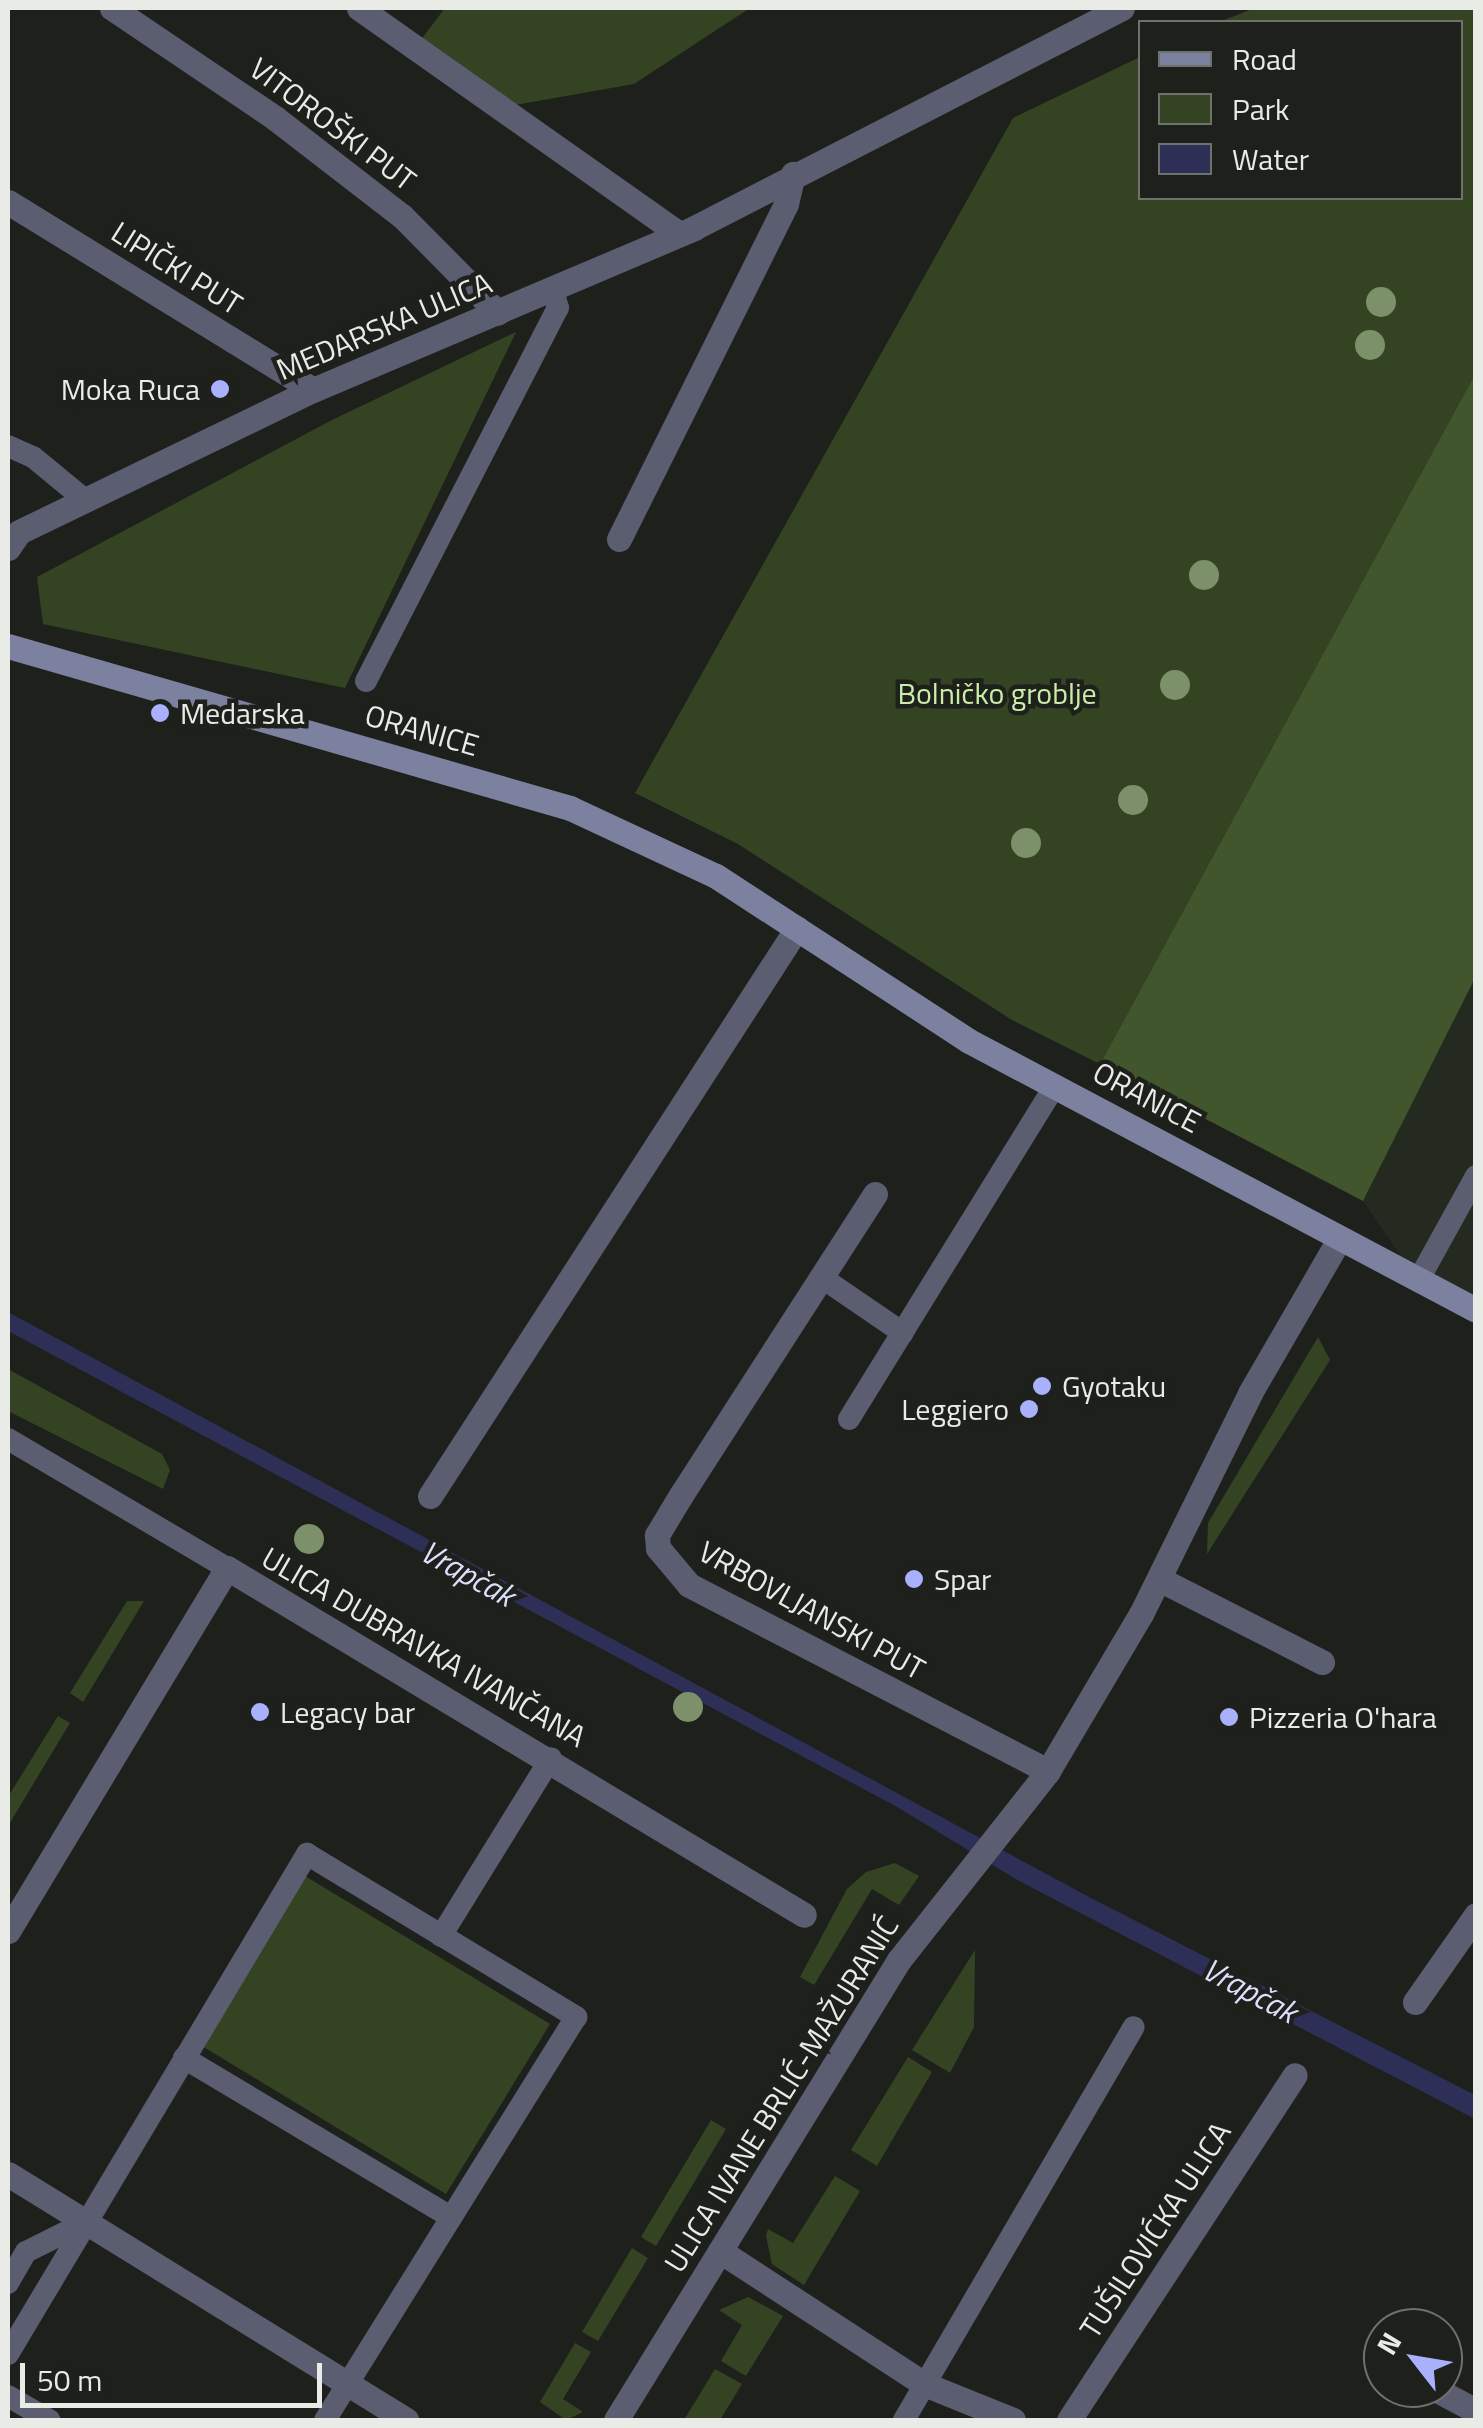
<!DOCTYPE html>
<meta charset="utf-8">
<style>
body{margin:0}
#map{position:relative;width:1483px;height:2428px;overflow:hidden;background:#1d201b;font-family:"Titillium Web",sans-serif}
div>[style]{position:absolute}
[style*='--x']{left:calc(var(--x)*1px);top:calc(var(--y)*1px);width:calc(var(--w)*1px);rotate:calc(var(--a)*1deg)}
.built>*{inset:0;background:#252a21}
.green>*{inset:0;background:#344423}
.forest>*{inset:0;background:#41562c}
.water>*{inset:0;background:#2d2f56}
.service>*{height:22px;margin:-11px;padding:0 11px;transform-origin:11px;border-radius:11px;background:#5b5d71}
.minor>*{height:25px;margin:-12.5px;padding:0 12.5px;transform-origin:12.5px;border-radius:12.5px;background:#5b5d71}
.tertiary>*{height:25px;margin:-12.5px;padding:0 12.5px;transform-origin:12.5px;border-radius:12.5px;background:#5b5d71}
.secondary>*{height:25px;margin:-12.5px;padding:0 12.5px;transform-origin:12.5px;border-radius:12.5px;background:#7d81a0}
.trees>*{width:30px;height:30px;margin:-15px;border-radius:50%;background:#7c9169}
.dots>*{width:28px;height:28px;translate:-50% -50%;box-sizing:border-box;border:5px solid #1d201b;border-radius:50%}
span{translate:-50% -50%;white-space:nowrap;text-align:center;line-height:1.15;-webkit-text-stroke:9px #1d201b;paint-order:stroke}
.street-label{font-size:30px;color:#e9ebe7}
.poi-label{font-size:30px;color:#e9ebe7}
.right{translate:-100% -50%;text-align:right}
.left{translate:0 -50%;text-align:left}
.park-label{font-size:30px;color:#caeea8}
.water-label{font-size:32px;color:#dbdffc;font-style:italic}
.frame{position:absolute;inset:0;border:10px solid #e9ebe7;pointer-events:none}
.legend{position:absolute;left:1138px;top:20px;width:325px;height:180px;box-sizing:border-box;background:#1d201b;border:2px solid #6f716d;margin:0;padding:12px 18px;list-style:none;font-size:30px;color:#e9ebe7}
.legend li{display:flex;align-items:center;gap:20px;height:50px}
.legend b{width:50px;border:2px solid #6f716d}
.north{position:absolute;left:1363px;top:2308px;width:100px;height:100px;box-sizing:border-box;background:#1d201b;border:2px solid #6f716d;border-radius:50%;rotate:301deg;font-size:28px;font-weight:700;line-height:40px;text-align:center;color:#e9ebe7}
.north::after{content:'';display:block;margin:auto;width:35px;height:45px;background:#a9b0fc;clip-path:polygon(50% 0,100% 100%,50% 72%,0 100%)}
.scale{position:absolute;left:20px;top:2363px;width:302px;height:45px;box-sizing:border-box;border:5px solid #e9ebe7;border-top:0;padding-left:12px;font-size:30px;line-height:35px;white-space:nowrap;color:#e9ebe7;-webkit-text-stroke:8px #1d201b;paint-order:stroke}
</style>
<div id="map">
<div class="built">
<i style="clip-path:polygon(1475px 978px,1475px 1310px,1418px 1281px,1363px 1201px)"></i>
</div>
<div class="green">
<i style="clip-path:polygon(445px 8px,750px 8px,634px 84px,515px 105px,420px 41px)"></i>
<i style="clip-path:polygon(1255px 8px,1475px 8px,1475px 374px,1100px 1064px,1012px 1020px,738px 844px,635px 793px,1013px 118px,1140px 57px,1140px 198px,1460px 198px,1460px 22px,1219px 22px)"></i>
<i style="clip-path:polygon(516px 332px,345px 688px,43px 624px,37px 577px,332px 420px)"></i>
<i style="clip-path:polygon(1318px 1337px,1330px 1360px,1207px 1554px,1208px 1523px)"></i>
<i style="clip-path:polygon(8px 1369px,162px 1454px,170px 1470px,163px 1489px,8px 1411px)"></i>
<i style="clip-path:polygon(127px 1601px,144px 1601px,83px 1702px,70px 1693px)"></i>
<i style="clip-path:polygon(58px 1716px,70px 1723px,8px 1826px,8px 1797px)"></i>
<i style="clip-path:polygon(895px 1863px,919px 1876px,899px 1905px,872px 1889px,814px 1985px,800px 1977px,847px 1889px,866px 1872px)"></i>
<i style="clip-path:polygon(305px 1876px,550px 2024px,446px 2194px,202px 2046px)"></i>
<i style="clip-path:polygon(975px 1950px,974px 2027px,950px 2073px,912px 2050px)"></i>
<i style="clip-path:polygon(908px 2057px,932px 2072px,877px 2166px,851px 2150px)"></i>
<i style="clip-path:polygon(711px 2120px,726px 2129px,656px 2246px,641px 2237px)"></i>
<i style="clip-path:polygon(835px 2176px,860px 2191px,804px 2285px,772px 2264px,766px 2236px,768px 2229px,793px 2243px)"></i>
<i style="clip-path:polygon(632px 2248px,648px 2258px,598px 2341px,582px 2332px)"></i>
<i style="clip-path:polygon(748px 2297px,783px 2316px,746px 2376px,721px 2361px,742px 2325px,719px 2310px)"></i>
<i style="clip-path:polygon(575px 2343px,591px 2352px,563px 2399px,583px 2412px,566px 2420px,540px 2402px)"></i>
<i style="clip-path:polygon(715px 2369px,742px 2384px,720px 2420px,684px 2420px)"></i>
</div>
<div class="forest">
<i style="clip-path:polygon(1475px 374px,1475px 978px,1363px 1201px,1100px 1064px)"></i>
</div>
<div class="water">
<i style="clip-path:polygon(8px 1312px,1091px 1898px,1475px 2095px,1475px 2119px,1021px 1882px,897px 1807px,8px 1331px)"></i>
</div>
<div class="service">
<i style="--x:8;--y:446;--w:27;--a:24"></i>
<i style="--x:33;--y:457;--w:66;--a:39.5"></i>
<i style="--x:366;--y:681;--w:420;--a:-62.8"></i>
<i style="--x:558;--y:308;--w:18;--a:-106"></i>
<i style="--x:821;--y:1277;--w:99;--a:34.3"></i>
<i style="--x:1418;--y:1281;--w:120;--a:-61.1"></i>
<i style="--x:849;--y:1419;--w:392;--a:-58.3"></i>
<i style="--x:8;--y:1439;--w:254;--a:30.5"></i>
<i style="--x:441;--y:1936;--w:209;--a:-58.3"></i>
<i style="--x:184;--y:2058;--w:311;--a:30.8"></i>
<i style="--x:8;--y:2283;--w:36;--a:-60"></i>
<i style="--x:26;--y:2252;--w:67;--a:-26.6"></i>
<i style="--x:8;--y:2354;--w:583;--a:-59.12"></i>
<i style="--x:307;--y:1854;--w:315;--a:31.2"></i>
<i style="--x:576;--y:2017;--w:475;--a:121.9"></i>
<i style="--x:8;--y:2396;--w:48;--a:30.3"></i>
<i style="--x:904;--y:2420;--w:455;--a:-59.7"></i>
</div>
<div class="minor">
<i style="--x:112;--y:8;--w:197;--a:34"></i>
<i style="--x:275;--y:118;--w:160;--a:37.7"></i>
<i style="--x:402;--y:216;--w:136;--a:45.3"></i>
<i style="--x:359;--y:8;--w:389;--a:35.2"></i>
<i style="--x:8;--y:202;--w:358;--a:31.6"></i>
<i style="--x:619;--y:539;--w:374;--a:-63.5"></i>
<i style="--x:786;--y:204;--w:31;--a:-77"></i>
<i style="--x:875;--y:1194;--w:358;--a:122.8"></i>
<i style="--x:681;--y:1495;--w:47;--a:121"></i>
<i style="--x:657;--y:1535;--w:13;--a:86"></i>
<i style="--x:658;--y:1548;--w:48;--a:50"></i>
<i style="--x:689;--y:1585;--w:404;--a:27.4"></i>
<i style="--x:430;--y:1496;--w:676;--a:-57.13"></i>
<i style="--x:1159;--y:1579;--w:183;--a:27"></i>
<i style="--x:8;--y:1931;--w:424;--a:-58.9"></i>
<i style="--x:227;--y:1568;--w:673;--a:31.02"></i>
<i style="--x:1415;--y:2002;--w:106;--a:-55"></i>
<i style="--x:8;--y:2174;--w:468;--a:31.7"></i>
<i style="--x:720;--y:2251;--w:244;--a:33.1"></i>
<i style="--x:924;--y:2384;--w:96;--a:22"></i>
<i style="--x:1378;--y:2359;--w:6;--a:31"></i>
<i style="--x:1433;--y:2388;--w:49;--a:28.1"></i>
<i style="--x:1069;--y:2420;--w:412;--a:-56.8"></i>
</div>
<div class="tertiary">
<i style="--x:8;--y:548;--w:19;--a:-55"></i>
<i style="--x:19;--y:532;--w:326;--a:-25.8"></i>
<i style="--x:313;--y:390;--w:414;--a:-23"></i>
<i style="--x:694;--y:228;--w:481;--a:-27.2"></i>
<i style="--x:616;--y:2420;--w:540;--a:-58.4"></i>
<i style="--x:899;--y:1960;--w:241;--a:-51.7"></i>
<i style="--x:1048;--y:1771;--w:182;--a:-59.4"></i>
<i style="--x:1141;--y:1614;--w:246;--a:-63.7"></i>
<i style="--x:1250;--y:1393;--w:179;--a:-59.9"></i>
</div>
<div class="secondary">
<i style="--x:8;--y:646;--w:585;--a:16.08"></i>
<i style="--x:570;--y:808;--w:161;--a:25"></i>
<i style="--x:716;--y:876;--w:302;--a:33.1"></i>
<i style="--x:969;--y:1041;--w:574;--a:27.95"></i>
</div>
<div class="trees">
<i style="left:1381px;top:302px"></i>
<i style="left:1370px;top:345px"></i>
<i style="left:1204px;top:575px"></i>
<i style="left:1175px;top:685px"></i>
<i style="left:1133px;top:800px"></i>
<i style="left:1026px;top:843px"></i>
<i style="left:309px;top:1539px"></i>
<i style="left:688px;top:1707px"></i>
</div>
<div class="dots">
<i style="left:220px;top:389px;background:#a9b0fc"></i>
<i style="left:160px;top:713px;background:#a9b0fc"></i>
<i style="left:1042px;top:1386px;background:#a9b0fc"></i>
<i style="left:1029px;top:1409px;background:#a9b0fc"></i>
<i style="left:914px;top:1579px;background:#a9b0fc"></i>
<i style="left:260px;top:1712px;background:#a9b0fc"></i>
<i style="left:1229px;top:1717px;background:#a9b0fc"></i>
</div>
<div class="street-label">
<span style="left:333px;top:124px;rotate:37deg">VITOROŠKI PUT</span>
<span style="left:177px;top:268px;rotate:32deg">LIPIČKI PUT</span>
<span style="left:384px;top:326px;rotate:-23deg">MEDARSKA ULICA</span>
<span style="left:422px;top:730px;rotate:16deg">ORANICE</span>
<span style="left:1147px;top:1097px;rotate:28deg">ORANICE</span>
<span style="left:812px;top:1610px;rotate:29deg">VRBOVLJANSKI PUT</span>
<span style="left:424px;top:1647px;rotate:30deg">ULICA DUBRAVKA IVANČANA</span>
<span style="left:781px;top:2094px;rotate:-58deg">ULICA IVANE BRLIĆ-MAŽURANIĆ</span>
<span style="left:1155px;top:2230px;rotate:-57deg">TUŠILOVIĆKA ULICA</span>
</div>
<div class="poi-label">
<span class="right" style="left:200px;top:389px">Moka Ruca</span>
<span class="left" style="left:180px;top:713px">Medarska</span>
<span class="left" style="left:1062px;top:1386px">Gyotaku</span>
<span class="right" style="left:1009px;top:1409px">Leggiero</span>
<span class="left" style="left:934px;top:1579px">Spar</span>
<span class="left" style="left:280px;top:1712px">Legacy bar</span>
<span class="left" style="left:1249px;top:1717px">Pizzeria O'hara</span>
</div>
<div class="park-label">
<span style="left:997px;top:693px">Bolničko groblje</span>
</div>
<div class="water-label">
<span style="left:468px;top:1573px;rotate:29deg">Vrapčak</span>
<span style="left:1250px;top:1990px;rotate:28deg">Vrapčak</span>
</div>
<div class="frame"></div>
<ul class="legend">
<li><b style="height:12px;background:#7d81a0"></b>Road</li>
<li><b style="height:28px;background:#344423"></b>Park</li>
<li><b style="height:28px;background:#2d2f56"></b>Water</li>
</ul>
<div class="north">N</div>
<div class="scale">50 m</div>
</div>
